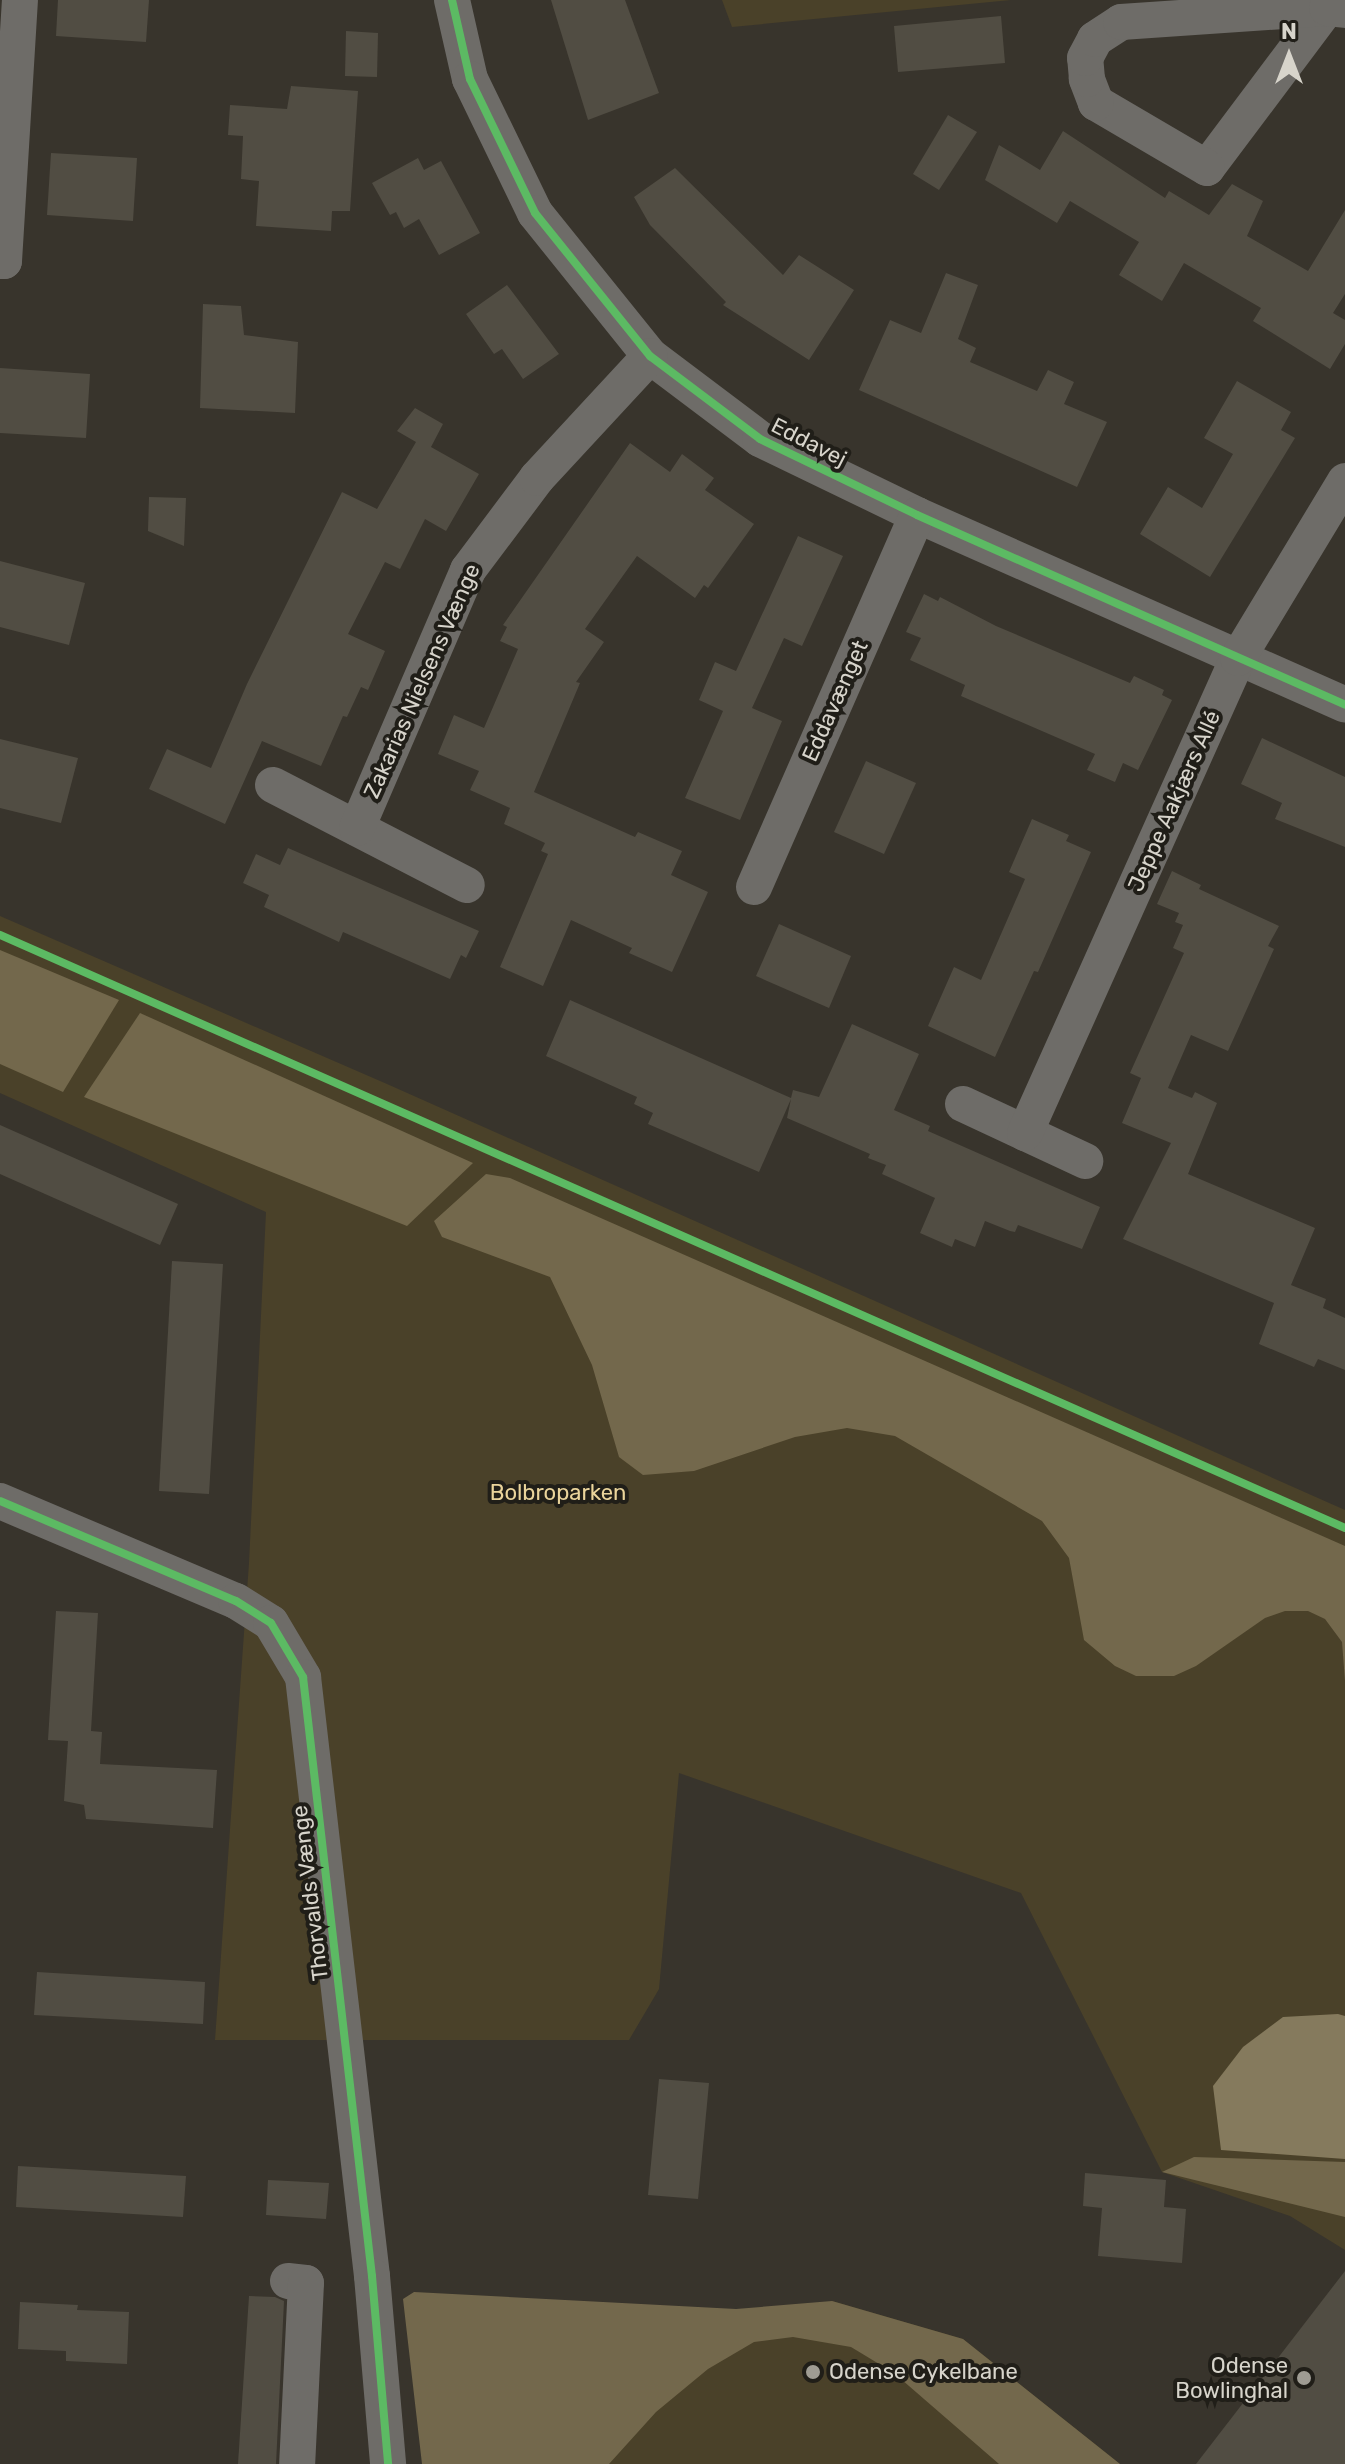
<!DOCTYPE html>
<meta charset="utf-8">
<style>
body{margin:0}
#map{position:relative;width:1345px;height:2464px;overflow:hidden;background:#38342c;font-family:Rubik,sans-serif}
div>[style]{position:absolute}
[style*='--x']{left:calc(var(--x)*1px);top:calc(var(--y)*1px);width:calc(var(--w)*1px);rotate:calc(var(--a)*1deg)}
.green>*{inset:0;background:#4a4129}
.forest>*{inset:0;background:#73684c}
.water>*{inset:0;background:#857a5d}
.building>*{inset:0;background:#514d43}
.minor>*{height:36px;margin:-18px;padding:0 18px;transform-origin:18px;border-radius:18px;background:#6e6c68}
.cycleway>*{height:8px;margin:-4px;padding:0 4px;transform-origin:4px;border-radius:4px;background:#5cba63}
.dots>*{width:22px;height:22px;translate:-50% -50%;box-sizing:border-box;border:4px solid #201e18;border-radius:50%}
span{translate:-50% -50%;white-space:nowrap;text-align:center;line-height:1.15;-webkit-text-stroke:8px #201e18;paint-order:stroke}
.street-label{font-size:22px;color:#d7d4cb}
.park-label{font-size:22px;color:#ead49b}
.poi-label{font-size:22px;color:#d7d4cb}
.right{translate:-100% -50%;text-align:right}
.left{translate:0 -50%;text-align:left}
.north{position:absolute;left:1249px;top:16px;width:80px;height:80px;-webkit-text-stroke:6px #201e18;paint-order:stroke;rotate:0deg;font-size:22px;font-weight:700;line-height:32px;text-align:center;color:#d7d4cb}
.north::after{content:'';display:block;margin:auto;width:28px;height:36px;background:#d7d4cb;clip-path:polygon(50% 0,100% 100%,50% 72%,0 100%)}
</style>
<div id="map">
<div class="green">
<i style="clip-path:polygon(722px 0,1011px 0,732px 27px)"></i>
<i style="clip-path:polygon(0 916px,387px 1084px,1345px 1510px,1345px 2250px,1290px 2216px,1162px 2172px,1021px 1893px,679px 1773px,659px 1989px,629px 2040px,215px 2040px,249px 1563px,266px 1212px,0 1093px)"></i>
<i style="clip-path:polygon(832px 2301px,963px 2339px,1120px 2464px,540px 2464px,602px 2392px)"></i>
</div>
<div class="forest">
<i style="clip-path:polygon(0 950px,119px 1000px,63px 1092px,0 1064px)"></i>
<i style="clip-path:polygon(140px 1013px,473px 1163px,407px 1226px,84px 1097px)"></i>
<i style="clip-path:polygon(486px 1174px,510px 1178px,1345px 1546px,1345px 1681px,1342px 1642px,1325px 1619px,1308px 1611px,1285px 1611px,1265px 1618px,1196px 1666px,1174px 1676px,1136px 1676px,1115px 1666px,1084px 1640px,1069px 1558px,1042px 1521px,895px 1436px,847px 1428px,795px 1437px,694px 1471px,643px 1475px,619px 1457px,592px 1365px,550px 1277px,442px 1237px,434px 1221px)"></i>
<i style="clip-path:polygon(1194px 2157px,1345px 2162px,1345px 2217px,1162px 2172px)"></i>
<i style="clip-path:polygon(414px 2292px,736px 2309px,832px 2301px,963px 2339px,1120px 2464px,999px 2464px,894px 2373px,851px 2347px,793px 2337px,754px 2342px,708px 2369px,656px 2412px,609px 2464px,422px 2464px,403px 2299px)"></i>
</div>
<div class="water">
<i style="clip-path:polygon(1338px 2014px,1345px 2016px,1345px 2159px,1221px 2150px,1213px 2086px,1243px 2047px,1283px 2017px)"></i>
</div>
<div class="building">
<i style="clip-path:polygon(58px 0,149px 0,146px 42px,56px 36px)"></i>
<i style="clip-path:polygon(551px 0,625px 0,659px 93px,588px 120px)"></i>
<i style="clip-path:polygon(1001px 16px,1005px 63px,898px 72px,894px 26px)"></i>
<i style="clip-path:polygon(346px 31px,378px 33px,377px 77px,345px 76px)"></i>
<i style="clip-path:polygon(291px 86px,358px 91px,350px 211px,332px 211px,331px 231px,256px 226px,259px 181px,241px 179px,243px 136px,228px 135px,230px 105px,287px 109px)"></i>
<i style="clip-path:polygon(948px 115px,977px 132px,939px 190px,913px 174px)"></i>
<i style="clip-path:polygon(1063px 131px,1165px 198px,1169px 191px,1209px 215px,1232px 184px,1263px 201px,1247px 236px,1308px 271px,1345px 210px,1345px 294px,1333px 313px,1345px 320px,1345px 344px,1330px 369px,1253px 321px,1261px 308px,1184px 263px,1162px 301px,1119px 275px,1139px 242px,1070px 201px,1057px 223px,985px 180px,999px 145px,1040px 170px)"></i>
<i style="clip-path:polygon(51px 153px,137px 158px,133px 221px,47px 215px)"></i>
<i style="clip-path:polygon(418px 158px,424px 170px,441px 161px,480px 233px,439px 255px,419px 219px,404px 228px,396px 212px,390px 215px,372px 183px)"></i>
<i style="clip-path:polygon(675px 168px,783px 275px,799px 255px,854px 290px,809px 360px,723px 305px,726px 302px,650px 225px,634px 197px)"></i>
<i style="clip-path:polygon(946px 273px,978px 285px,958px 339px,976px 348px,970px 362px,1037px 391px,1048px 370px,1074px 382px,1064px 404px,1107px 422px,1077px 487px,859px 390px,890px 320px,921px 333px)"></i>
<i style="clip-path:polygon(507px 285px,559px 354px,523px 379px,502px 349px,494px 354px,466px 314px)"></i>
<i style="clip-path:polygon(203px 304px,241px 306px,244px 335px,298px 342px,295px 413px,200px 408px)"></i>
<i style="clip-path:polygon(0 368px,90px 374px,86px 438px,0 433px)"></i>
<i style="clip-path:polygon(1237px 381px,1291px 412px,1281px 430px,1295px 438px,1210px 577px,1140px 534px,1168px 487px,1202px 508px,1233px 454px,1204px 438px)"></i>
<i style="clip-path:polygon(415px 408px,443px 424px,431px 447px,479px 474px,446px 531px,425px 519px,400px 569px,385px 562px,348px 634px,385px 651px,368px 690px,361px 687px,347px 717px,343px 716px,321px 766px,262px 741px,225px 824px,149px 789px,167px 749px,211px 768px,247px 684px,342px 492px,377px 509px,416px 442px,397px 431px)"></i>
<i style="clip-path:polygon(630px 443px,670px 472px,682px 454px,714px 478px,705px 490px,754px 524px,708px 588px,704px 585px,695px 598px,637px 556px,585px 629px,604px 642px,576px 682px,580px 683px,534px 792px,635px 837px,638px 832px,682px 851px,671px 875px,708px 892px,672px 972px,629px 953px,632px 948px,571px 920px,543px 986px,500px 967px,548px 854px,541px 851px,545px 843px,504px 824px,510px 808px,470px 790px,479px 771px,438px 754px,454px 715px,484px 728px,518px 649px,500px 641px,507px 627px,503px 625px)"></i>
<i style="clip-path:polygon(149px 497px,186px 498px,184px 546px,148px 531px)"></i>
<i style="clip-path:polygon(798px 536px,843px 556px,802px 646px,784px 638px,752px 708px,782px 721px,740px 820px,685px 798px,723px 711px,699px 700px,715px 662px,736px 671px)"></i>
<i style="clip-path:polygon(0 561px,85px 583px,69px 645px,0 627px)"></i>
<i style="clip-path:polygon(924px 594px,938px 601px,940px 597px,996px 626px,1130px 683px,1134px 676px,1164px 690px,1162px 695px,1172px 700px,1138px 770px,1123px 763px,1115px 782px,1087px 770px,1095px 754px,961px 696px,965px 685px,910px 660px,921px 638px,906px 632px)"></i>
<i style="clip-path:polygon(1262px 738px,1345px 777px,1345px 847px,1275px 819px,1282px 803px,1241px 784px)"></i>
<i style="clip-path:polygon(0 739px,78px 758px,61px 823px,0 808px)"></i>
<i style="clip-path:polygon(866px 761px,916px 783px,884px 854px,834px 832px)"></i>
<i style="clip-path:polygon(1032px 819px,1069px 835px,1066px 841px,1091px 852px,1038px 972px,1034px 971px,995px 1057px,928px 1026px,954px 967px,981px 980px,1025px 879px,1009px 872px)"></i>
<i style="clip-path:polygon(288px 848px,479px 931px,466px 958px,461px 955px,450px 979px,343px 932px,339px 942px,264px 907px,269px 895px,243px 883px,256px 854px,280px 865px)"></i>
<i style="clip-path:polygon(1172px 871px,1201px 885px,1199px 889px,1279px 926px,1268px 946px,1274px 949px,1228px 1051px,1191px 1035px,1168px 1088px,1192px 1098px,1195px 1092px,1217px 1103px,1188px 1174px,1315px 1228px,1291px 1285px,1326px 1299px,1323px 1308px,1345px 1318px,1345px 1370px,1318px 1359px,1314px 1367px,1259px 1344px,1274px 1303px,1123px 1239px,1171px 1143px,1122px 1123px,1141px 1078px,1130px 1073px,1184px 953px,1173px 948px,1183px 925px,1175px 922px,1179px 913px,1157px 904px)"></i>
<i style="clip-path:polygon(779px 924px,851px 956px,829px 1008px,756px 976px)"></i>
<i style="clip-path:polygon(570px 1000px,791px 1098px,793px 1090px,819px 1097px,852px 1024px,919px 1054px,894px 1110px,930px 1126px,928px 1131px,1100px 1207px,1082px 1249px,1018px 1225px,1015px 1232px,1010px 1231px,985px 1221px,975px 1247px,955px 1239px,952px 1247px,920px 1233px,935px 1198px,882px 1174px,886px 1165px,868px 1158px,870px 1154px,787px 1118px,791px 1099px,759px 1172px,648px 1124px,653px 1113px,634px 1104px,637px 1097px,546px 1056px)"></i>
<i style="clip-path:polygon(0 1125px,178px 1204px,160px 1245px,0 1174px)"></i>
<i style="clip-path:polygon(172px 1261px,223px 1264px,209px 1494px,159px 1491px)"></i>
<i style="clip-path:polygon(56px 1611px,98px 1613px,91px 1731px,102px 1732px,100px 1764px,217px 1770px,213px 1828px,86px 1819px,84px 1805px,64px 1801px,68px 1741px,48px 1740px)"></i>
<i style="clip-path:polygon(37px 1972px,205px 1982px,203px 2024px,34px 2015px)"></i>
<i style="clip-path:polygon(659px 2079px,709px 2083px,698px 2199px,648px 2195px)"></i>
<i style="clip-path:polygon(18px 2166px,186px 2176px,183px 2217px,16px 2207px)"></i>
<i style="clip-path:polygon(1085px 2173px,1166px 2180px,1164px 2207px,1186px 2209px,1182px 2263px,1098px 2256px,1102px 2208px,1083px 2206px)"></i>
<i style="clip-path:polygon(268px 2180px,329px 2183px,326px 2219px,266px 2215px)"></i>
<i style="clip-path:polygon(1345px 2271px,1345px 2464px,1196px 2464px)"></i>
<i style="clip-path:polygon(249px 2296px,275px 2297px,284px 2301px,276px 2464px,238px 2464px)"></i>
<i style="clip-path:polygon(20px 2302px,78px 2305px,77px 2310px,129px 2312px,127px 2364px,66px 2361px,66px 2351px,18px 2349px)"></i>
</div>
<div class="minor">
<i style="--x:452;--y:0;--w:81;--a:77.2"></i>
<i style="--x:470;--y:79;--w:149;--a:64.1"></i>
<i style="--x:535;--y:213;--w:184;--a:51.2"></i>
<i style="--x:650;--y:356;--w:138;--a:37"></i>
<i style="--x:760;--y:439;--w:174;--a:25.8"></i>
<i style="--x:917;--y:515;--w:468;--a:23.9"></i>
<i style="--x:1327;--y:8;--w:200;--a:126.9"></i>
<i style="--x:1207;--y:168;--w:129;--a:-149.6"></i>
<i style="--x:1096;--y:103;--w:26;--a:-111"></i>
<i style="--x:1087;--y:79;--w:21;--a:-95"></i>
<i style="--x:1085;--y:58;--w:21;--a:-62"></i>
<i style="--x:1095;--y:39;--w:31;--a:-33"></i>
<i style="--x:1121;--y:22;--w:206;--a:-3.9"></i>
<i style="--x:1327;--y:8;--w:18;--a:6"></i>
<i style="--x:0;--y:261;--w:4;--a:0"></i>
<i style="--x:4;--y:261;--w:261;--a:-86.5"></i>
<i style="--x:273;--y:785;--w:218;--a:27.3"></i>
<i style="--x:357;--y:828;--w:281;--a:-66.7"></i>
<i style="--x:468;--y:570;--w:115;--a:-53.1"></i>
<i style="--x:537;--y:478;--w:166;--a:-47.2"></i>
<i style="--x:754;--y:887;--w:406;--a:-66.3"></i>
<i style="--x:963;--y:1104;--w:135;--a:25"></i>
<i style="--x:1025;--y:1133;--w:521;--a:-65.85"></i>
<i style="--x:1238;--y:658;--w:207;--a:-58.8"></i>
<i style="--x:0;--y:1501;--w:256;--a:23"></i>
<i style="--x:236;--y:1601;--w:41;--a:32.2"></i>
<i style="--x:271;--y:1623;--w:63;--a:59.3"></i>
<i style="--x:303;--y:1677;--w:603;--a:83.43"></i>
<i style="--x:372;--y:2276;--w:189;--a:85.1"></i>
<i style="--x:288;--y:2281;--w:18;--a:6"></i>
<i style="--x:306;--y:2283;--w:181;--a:92.8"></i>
</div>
<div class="cycleway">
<i style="--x:452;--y:0;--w:81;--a:77.2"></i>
<i style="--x:470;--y:79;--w:149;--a:64.1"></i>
<i style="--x:535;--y:213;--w:184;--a:51.2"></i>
<i style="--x:650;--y:356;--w:138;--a:37"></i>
<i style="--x:760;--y:439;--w:174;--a:25.8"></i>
<i style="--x:917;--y:515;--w:468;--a:23.9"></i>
<i style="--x:0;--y:935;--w:1470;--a:23.79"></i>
<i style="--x:0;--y:1501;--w:256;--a:23"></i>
<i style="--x:236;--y:1601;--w:41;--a:32.2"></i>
<i style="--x:271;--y:1623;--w:63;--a:59.3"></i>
<i style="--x:303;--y:1677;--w:603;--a:83.43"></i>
<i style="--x:372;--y:2276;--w:189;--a:85.1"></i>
</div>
<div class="dots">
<i style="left:813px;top:2372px;background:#9f9c93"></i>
<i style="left:1304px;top:2378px;background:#9f9c93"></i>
</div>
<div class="street-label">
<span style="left:809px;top:442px;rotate:27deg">Eddavej</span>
<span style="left:422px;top:681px;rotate:-66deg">Zakarias Nielsens Vænge</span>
<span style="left:835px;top:701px;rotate:-66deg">Eddavænget</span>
<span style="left:1174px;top:801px;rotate:-66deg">Jeppe Aakjærs Allé</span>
<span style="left:310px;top:1893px;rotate:-97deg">Thorvalds Vænge</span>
</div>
<div class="park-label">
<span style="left:558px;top:1493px">Bolbroparken</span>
</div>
<div class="poi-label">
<span class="right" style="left:1288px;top:2378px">Odense<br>Bowlinghal</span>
<span class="left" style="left:829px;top:2372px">Odense Cykelbane</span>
</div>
<div class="north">N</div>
</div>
